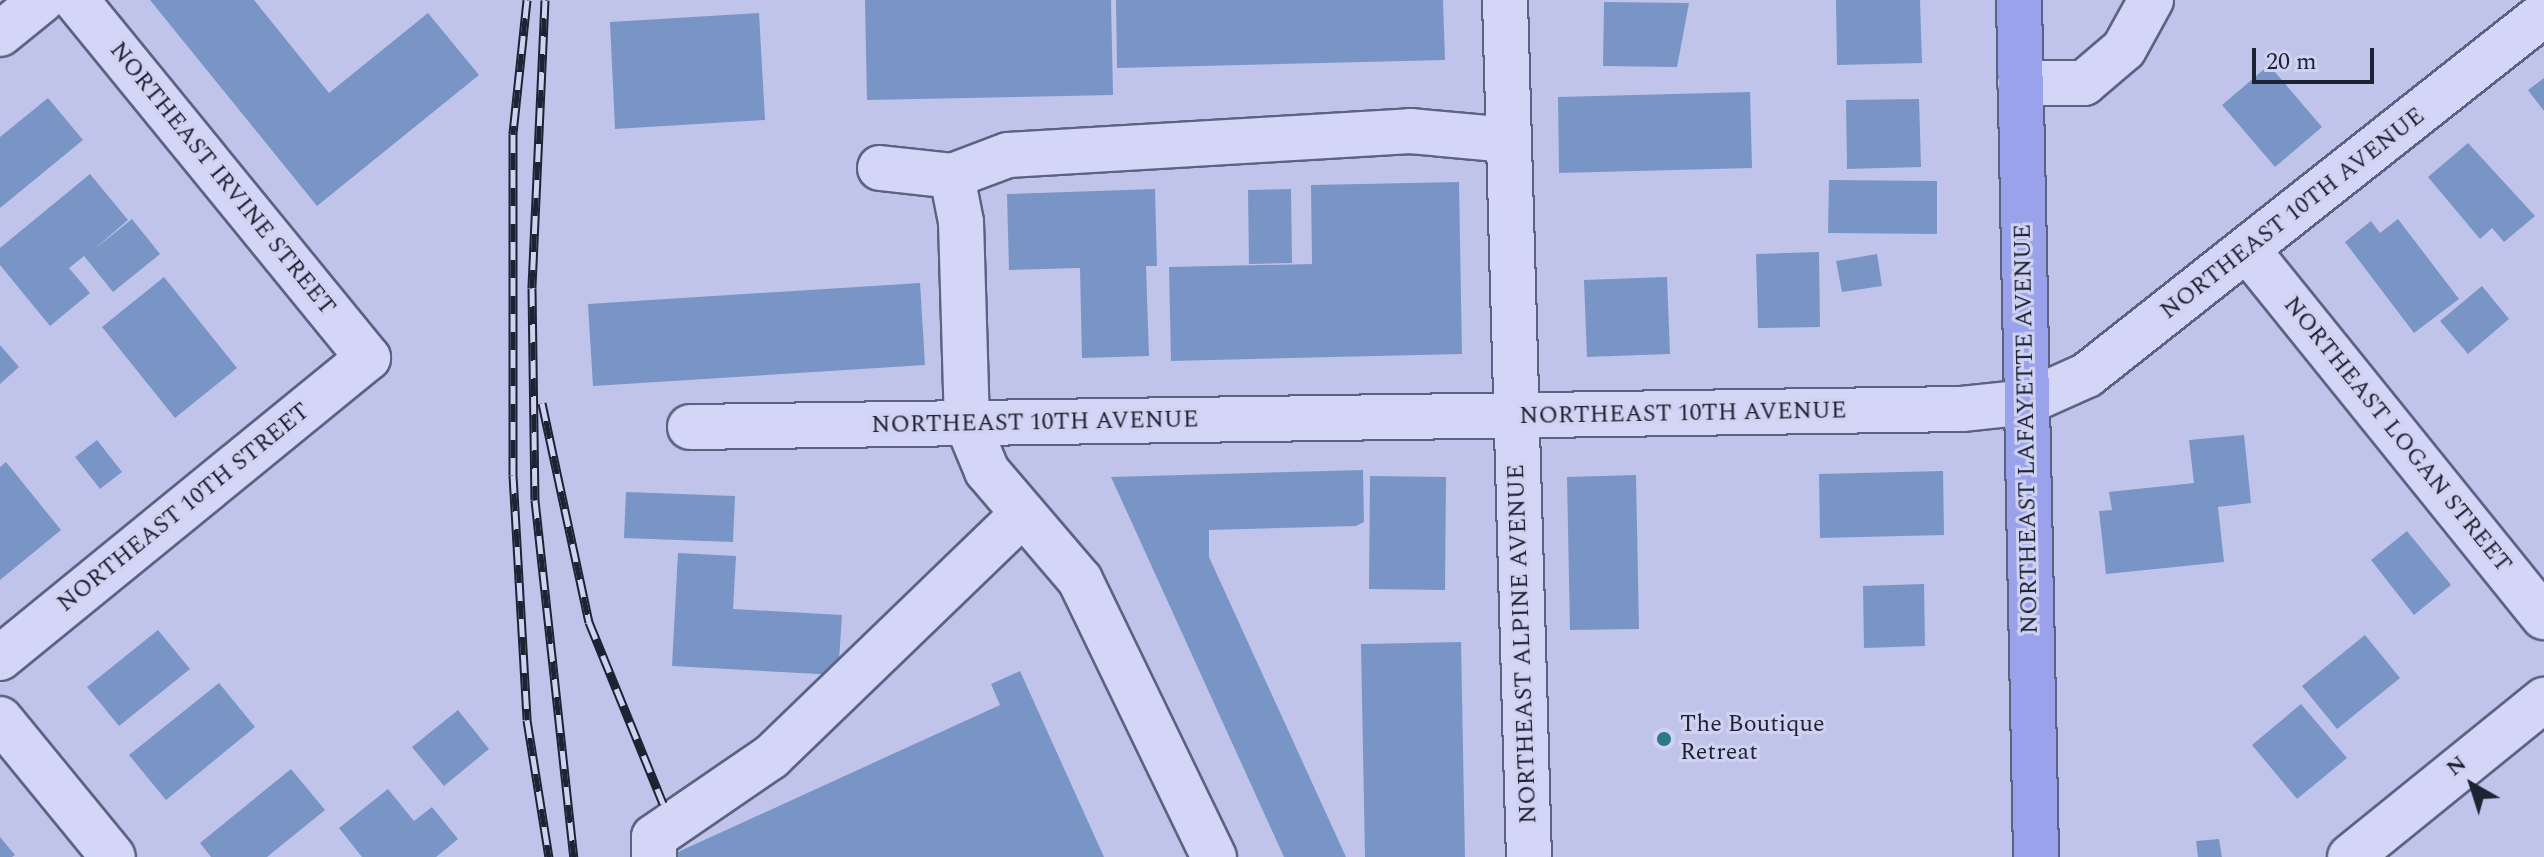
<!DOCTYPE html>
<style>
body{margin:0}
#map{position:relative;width:2544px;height:857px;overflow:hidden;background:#c1c4ea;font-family:Spectral,serif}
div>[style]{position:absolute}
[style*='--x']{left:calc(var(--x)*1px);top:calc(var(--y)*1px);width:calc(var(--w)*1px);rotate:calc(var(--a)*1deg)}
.building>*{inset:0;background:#7995c6}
.roads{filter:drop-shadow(2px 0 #5a6482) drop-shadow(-2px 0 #5a6482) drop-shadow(0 2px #5a6482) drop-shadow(0 -2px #5a6482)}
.minor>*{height:44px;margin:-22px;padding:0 22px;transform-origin:22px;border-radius:22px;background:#d3d6f6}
.major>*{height:44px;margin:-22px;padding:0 22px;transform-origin:22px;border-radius:22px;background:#9aa2eb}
.rail>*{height:9px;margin-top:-4.5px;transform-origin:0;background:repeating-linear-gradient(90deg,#d0d2f2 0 18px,#1d2333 0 36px);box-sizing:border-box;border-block:2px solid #1d2333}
.dots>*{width:22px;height:22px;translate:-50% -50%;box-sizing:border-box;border:4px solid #d0d2f2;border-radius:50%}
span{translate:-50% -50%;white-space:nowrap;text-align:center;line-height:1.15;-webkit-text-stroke:6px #d0d2f2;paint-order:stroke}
.street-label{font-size:24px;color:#1d2333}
.poi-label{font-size:24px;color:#1d2333}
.left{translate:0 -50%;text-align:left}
.north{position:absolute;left:2432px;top:745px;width:80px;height:80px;-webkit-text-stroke:6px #d0d2f2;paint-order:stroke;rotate:321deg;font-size:22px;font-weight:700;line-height:32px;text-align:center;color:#1d2333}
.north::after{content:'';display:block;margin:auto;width:28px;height:36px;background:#1d2333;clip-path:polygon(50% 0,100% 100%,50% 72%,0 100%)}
.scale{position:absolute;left:2252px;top:48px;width:122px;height:36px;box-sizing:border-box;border:4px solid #1d2333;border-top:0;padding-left:10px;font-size:24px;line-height:28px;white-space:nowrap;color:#1d2333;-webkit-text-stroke:6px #d0d2f2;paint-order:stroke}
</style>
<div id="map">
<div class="building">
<i style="clip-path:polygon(150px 0,254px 0,329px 93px,428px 13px,479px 75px,317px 206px)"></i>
<i style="clip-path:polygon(865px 0,1111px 0,1113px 95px,867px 100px)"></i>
<i style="clip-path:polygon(1116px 0,1443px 0,1445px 60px,1117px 68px)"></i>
<i style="clip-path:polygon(1836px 0,1920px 0,1922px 63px,1837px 65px)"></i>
<i style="clip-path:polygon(1604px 2px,1689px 3px,1677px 67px,1603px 66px)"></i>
<i style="clip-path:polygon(759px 13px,765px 120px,615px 129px,610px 22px)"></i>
<i style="clip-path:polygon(2269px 65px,2322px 127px,2275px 167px,2222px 105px)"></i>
<i style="clip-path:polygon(2544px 78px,2544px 111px,2528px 90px)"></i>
<i style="clip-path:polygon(1750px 92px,1752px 168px,1559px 173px,1558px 97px)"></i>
<i style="clip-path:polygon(48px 98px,83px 140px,0 208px,0 137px)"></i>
<i style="clip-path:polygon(1919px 99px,1921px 167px,1847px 169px,1846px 100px)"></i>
<i style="clip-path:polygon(2468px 143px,2535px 216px,2504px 242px,2492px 228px,2480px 239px,2428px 177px)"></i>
<i style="clip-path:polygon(90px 174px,128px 220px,92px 251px,132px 219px,160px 254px,113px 292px,84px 256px,69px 268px,90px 293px,50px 326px,0 265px,0 248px)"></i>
<i style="clip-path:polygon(1829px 180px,1937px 181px,1937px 234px,1828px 233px)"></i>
<i style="clip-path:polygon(1459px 182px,1462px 354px,1171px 361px,1169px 267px,1312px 264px,1311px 185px)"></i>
<i style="clip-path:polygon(1155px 189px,1157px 266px,1146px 266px,1149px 356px,1082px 358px,1080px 268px,1009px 270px,1007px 194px)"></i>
<i style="clip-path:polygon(1291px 189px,1292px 263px,1249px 264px,1248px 190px)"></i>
<i style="clip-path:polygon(2398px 219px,2459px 299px,2414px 333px,2345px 242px,2371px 221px,2380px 233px)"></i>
<i style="clip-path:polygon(1819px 252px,1820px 327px,1758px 328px,1756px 254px)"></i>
<i style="clip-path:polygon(1877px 254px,1882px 286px,1842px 292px,1836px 261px)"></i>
<i style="clip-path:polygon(164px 277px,237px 368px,175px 418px,102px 327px)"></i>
<i style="clip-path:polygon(1667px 277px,1670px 354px,1587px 357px,1584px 280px)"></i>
<i style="clip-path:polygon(920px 283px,925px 365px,593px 386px,588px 304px)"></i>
<i style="clip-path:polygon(2482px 286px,2509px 319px,2468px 354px,2440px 321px)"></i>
<i style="clip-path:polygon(0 345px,19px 367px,0 384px)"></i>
<i style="clip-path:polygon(2244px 435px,2251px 503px,2218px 507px,2224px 562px,2106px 574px,2099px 511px,2112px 510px,2109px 492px,2194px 483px,2189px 440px)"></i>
<i style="clip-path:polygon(97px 440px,122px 472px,100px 489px,75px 457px)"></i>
<i style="clip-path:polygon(6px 462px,61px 530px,0 580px,0 467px)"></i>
<i style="clip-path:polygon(1363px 470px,1364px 522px,1356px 526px,1209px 530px,1209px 557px,1346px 857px,1284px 857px,1111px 477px)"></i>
<i style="clip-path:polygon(1943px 471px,1944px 535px,1820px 538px,1819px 474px)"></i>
<i style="clip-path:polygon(1636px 475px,1639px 629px,1570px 630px,1567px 477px)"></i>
<i style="clip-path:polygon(1370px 476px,1446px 477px,1445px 590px,1369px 589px)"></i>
<i style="clip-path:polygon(626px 492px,735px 496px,733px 542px,624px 538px)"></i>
<i style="clip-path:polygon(2407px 531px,2451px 585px,2414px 615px,2371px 560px)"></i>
<i style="clip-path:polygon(678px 553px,736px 556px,733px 609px,842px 615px,838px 675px,672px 666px)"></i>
<i style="clip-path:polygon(1924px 584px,1925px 646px,1864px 648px,1863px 586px)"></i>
<i style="clip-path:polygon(158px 630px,190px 669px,119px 726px,87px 687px)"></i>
<i style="clip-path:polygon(2365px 635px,2400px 678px,2337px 729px,2302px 686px)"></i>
<i style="clip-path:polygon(1461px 642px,1465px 857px,1365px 857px,1361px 644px)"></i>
<i style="clip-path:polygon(1020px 671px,1104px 857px,667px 857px,1000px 705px,991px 684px)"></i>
<i style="clip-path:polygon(219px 683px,255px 727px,166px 800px,129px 755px)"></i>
<i style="clip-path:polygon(2301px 704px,2347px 758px,2297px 799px,2252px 745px)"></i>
<i style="clip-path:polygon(458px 710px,489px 749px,444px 786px,412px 747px)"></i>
<i style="clip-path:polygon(291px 769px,325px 810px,267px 857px,211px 857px,200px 843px)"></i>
<i style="clip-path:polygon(388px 789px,414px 821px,432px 807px,458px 839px,436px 857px,362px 857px,339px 828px)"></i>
<i style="clip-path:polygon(0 837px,15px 855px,12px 857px,0 857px)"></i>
<i style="clip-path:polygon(2219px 839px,2222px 857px,2198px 857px,2196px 841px)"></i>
</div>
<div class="roads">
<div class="minor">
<i style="--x:1505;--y:0;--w:857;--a:88.4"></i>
<i style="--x:0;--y:34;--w:54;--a:-39"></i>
<i style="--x:2020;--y:83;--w:64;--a:0"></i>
<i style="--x:2084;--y:83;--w:52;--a:-40.4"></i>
<i style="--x:2124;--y:49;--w:56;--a:-61.1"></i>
<i style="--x:880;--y:168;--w:72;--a:6.3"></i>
<i style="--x:952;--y:176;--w:47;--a:78.9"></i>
<i style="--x:961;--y:222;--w:201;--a:88.3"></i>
<i style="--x:967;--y:423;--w:52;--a:67.4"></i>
<i style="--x:987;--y:471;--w:143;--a:49.5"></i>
<i style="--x:1080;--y:580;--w:308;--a:64.2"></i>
<i style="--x:952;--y:176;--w:60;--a:-20.6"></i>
<i style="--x:1008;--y:155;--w:403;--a:-3.4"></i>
<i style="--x:1410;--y:131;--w:99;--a:5.2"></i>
<i style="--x:2250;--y:253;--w:468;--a:51.1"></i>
<i style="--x:690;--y:427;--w:1272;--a:-0.81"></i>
<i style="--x:1962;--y:409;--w:65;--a:-6.1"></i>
<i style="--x:2027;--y:402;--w:66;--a:-24.2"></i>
<i style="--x:2087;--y:375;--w:582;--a:-38.31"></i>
<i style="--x:0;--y:658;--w:475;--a:-39.2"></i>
<i style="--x:368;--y:358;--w:462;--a:-129.2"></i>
<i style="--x:0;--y:719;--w:178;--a:50.7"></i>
<i style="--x:654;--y:857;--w:20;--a:-90"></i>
<i style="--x:654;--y:837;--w:142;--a:-34.4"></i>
<i style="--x:771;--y:757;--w:350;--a:-44"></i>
<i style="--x:2350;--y:857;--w:250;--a:-39"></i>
</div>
<div class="major">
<i style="--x:2019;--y:0;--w:857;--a:88.86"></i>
</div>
</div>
<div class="rail">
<i style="--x:527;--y:0;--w:135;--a:96"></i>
<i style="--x:513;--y:134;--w:341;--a:90"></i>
<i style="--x:513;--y:475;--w:245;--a:86.7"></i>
<i style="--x:527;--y:720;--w:139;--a:80.9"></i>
<i style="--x:545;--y:0;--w:288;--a:92.6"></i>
<i style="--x:532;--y:288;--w:212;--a:89.2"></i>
<i style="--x:535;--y:500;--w:359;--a:83.8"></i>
<i style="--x:542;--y:403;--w:224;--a:77.9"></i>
<i style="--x:589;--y:622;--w:196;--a:67.8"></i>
</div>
<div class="dots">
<i style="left:1664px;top:739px;background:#2e788c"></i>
</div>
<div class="street-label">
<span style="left:222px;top:179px;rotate:51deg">NORTHEAST IRVINE STREET</span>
<span style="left:2293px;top:214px;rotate:-38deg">NORTHEAST 10TH AVENUE</span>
<span style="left:1683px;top:414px;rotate:-1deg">NORTHEAST 10TH AVENUE</span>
<span style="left:1035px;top:423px;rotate:-1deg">NORTHEAST 10TH AVENUE</span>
<span style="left:2027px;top:429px;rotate:-91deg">NORTHEAST LAFAYETTE AVENUE</span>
<span style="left:2397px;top:435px;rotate:51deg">NORTHEAST LOGAN STREET</span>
<span style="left:184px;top:508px;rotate:-39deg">NORTHEAST 10TH STREET</span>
<span style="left:1523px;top:644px;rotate:-92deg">NORTHEAST ALPINE AVENUE</span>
</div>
<div class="poi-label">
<span class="left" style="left:1680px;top:739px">The Boutique<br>Retreat</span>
</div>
<div class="north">N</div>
<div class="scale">20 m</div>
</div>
